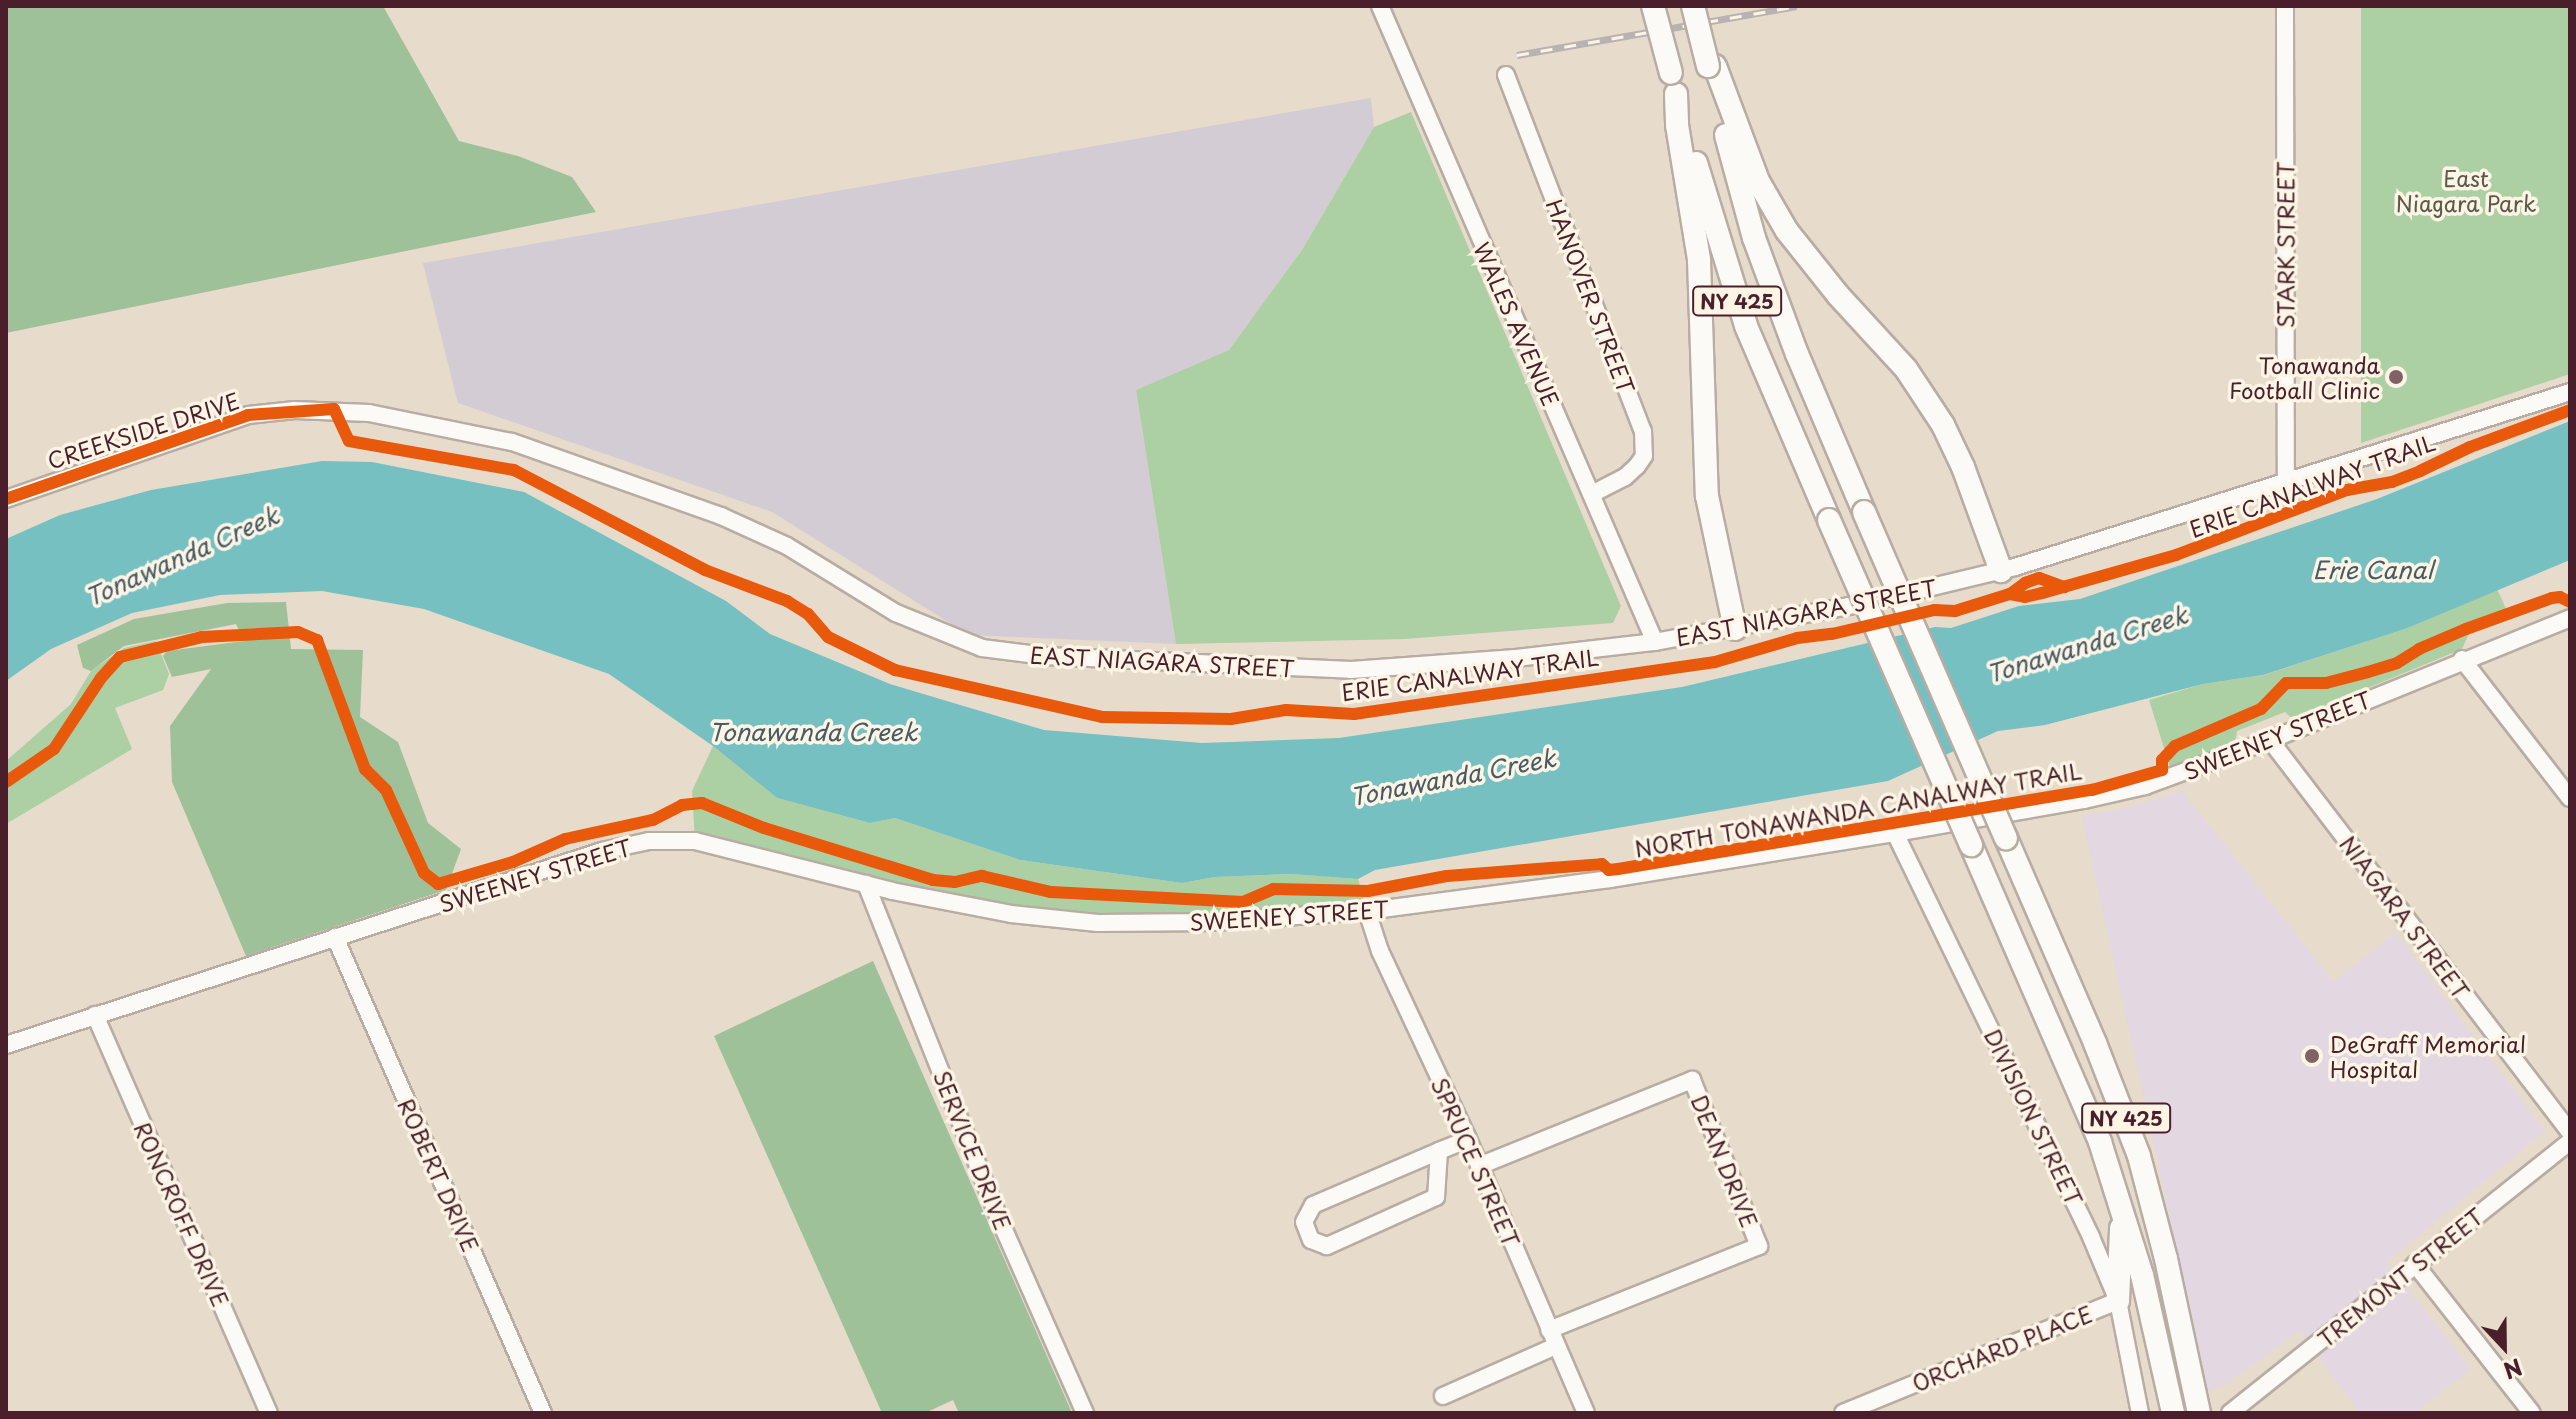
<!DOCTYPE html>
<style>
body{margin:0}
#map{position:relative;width:2576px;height:1419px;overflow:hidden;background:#e7dbcb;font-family:"Playpen Sans",sans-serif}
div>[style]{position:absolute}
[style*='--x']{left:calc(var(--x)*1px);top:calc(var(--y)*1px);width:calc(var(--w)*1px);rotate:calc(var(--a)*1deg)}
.built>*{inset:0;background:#e3d7e2}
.industrial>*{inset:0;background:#d4ccd4}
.green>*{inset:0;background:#accfa4}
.forest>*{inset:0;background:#9fc19a}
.water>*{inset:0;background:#76c0c1}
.roads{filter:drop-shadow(2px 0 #b8aca3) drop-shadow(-2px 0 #b8aca3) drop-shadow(0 2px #b8aca3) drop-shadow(0 -2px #b8aca3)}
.minor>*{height:16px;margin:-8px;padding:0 8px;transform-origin:8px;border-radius:8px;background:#fbfaf7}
.major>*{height:22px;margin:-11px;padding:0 11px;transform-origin:11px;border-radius:11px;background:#fbfaf7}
.rail>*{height:7px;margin-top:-3.5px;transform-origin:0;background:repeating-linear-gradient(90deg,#fcf5e5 0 12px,#b9b2b2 0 24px);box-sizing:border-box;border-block:2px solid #b9b2b2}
.bridges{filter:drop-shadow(2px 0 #b8aca3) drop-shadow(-2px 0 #b8aca3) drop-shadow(0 2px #b8aca3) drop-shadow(0 -2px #b8aca3)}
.major-bridge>*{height:22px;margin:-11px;padding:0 11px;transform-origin:11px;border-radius:11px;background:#fbfaf7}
.cycleway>*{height:12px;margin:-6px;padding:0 6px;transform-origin:6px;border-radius:6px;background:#e8590c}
.dots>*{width:22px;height:22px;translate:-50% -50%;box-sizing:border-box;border:4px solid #fcf5e5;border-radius:50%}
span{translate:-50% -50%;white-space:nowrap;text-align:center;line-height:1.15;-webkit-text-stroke:7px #fcf5e5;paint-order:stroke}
.shield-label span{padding:2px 6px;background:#fcf5e5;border:2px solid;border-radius:6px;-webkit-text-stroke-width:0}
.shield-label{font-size:20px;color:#4a1f2b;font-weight:700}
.park-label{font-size:22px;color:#5b594a}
.street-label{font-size:22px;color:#4a1f2b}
.poi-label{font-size:22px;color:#4a1f2b}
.right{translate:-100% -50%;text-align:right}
.left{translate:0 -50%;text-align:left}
.water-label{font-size:24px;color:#485b65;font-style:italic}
.frame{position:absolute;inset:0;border:8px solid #4a1f2b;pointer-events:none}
.north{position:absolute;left:2464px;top:1307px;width:80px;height:80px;-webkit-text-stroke:6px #fcf5e5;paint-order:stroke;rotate:158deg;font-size:22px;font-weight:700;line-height:32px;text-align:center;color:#4a1f2b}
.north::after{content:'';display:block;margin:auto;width:28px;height:36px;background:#4a1f2b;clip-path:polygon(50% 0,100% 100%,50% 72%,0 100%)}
</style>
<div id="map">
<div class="built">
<i style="clip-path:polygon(2182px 791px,2333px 981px,2396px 933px,2545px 1131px,2387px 1262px,2471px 1369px,2415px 1413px,2360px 1413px,2299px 1331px,2228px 1383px,2208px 1391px,2082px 816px,2122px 809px)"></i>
</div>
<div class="industrial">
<i style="clip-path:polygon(1371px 98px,1374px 127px,1302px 250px,1229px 350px,1136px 390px,1176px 644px,969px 635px,772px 512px,458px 403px,423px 263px)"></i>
</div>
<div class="green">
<i style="clip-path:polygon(2361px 6px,2570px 6px,2570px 374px,2361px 443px)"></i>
<i style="clip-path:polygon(1411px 112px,1621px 606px,1613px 623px,1405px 639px,1176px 644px,1136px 390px,1229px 350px,1302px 250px,1374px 127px)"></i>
<i style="clip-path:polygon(2497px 589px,2509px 615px,2470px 631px,2462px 649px,2293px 719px,2285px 712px,2237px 731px,2235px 741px,2170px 767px,2149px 700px,2203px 684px,2264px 675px,2405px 629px)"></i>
<i style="clip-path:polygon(156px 641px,169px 674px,163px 690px,115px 708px,132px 749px,6px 824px,6px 761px,71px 704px,91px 671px,124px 648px)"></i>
<i style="clip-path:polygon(713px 746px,777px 798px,870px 823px,895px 818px,1020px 860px,1182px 883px,1215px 877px,1293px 874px,1358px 879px,1367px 911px,1098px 923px,892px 891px,695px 841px,692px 791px)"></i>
</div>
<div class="forest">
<i style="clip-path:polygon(6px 6px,383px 6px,459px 141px,518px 156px,572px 177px,596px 212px,6px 333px)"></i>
<i style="clip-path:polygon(286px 602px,291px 649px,363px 650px,360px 717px,398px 742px,428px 823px,461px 849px,446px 890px,246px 956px,172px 782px,170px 726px,211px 669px,172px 677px,163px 656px,167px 651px,244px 641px,236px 624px,124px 646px,91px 671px,83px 668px,77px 645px,134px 619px,227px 603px)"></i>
<i style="clip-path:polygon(873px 961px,1072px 1413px,959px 1413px,953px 1400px,925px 1413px,882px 1413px,714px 1036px)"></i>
</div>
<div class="water">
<i style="clip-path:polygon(2570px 421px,2570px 560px,2405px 629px,2263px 675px,2203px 684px,2045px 725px,1998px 731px,1888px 781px,1375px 870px,1358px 879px,1292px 874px,1215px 877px,1182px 883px,1020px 860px,895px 818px,870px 823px,777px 798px,713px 746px,609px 674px,424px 609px,322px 591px,220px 595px,132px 613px,51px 649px,6px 681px,6px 539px,60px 515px,151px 490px,322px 461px,372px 462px,524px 492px,726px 601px,770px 634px,890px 684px,1044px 730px,1202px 743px,1339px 738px,1682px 687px,1935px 627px,1951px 628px,2019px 606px,2080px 599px,2377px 499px)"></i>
</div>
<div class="roads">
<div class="minor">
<i style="--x:1380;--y:6;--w:693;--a:66.62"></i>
<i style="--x:2285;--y:6;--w:477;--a:89.9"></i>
<i style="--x:1506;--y:75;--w:381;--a:69"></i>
<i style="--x:1643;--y:431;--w:25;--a:88"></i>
<i style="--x:1644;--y:456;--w:12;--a:125"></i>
<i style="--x:1637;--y:466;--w:16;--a:137"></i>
<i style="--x:1625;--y:477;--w:37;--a:153"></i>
<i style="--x:6;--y:499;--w:256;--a:-19.1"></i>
<i style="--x:248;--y:415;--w:47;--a:-6.1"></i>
<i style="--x:295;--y:410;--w:74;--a:2.3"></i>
<i style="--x:369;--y:413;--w:146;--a:11.5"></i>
<i style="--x:512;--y:442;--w:222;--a:19.5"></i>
<i style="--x:721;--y:516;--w:72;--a:24.4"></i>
<i style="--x:787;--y:546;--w:128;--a:31.6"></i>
<i style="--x:896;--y:613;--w:93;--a:22.1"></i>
<i style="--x:982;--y:648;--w:64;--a:7.2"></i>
<i style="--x:1045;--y:656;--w:306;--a:2.6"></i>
<i style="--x:1351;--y:670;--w:165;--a:-4.2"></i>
<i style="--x:1516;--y:658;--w:140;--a:-6.6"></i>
<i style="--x:1655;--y:642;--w:209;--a:-10.5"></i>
<i style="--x:1861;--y:604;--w:158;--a:-13.5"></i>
<i style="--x:2015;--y:567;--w:582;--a:-17.5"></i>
<i style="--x:2462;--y:659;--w:176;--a:52.2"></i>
<i style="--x:2270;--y:740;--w:494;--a:52.6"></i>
<i style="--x:1895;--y:833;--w:449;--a:64.1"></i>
<i style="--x:2091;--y:1237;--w:69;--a:67.1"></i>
<i style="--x:2118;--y:1301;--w:114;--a:78.9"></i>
<i style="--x:866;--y:884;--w:367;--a:68.3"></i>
<i style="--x:1002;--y:1225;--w:206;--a:66.2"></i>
<i style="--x:1367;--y:911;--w:42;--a:72"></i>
<i style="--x:1380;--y:951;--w:208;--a:64.9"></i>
<i style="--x:1468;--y:1139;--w:298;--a:66.7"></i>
<i style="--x:335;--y:937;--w:519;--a:66.4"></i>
<i style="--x:95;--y:1015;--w:434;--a:66.4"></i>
<i style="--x:6;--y:1045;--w:627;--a:-18.03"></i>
<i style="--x:602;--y:851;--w:48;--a:-12"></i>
<i style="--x:649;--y:841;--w:46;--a:0"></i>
<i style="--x:695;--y:841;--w:203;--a:14.2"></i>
<i style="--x:892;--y:891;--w:121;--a:10.9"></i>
<i style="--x:1011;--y:914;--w:87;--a:5.9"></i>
<i style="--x:1098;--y:923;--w:116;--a:-0.5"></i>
<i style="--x:1214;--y:922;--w:153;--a:-4.1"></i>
<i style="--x:1367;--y:911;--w:245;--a:-7.5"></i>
<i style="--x:1610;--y:879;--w:289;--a:-9.2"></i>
<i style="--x:1895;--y:833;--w:192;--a:-9.9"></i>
<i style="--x:2084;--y:800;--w:63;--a:-12.9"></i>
<i style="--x:2145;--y:786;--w:133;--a:-20.2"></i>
<i style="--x:2270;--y:740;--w:324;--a:-22.1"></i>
<i style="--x:1439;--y:1151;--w:46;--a:93.7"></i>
<i style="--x:1436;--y:1197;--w:120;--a:155.8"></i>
<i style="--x:1327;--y:1246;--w:17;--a:-159"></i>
<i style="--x:1311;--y:1240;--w:19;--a:-111"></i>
<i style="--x:1304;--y:1222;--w:19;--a:-62"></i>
<i style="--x:1313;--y:1205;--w:137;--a:-23.2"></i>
<i style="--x:1439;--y:1151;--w:31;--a:-22"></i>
<i style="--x:1479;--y:1166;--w:230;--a:-22"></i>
<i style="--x:1692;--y:1080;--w:179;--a:68"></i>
<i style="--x:1759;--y:1246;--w:226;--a:158.2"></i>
<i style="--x:2415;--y:1264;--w:189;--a:51.9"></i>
<i style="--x:1443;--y:1396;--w:124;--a:-23.9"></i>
<i style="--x:1843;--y:1413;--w:297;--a:-22.2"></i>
<i style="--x:2230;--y:1413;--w:435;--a:-38.6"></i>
</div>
<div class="major">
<i style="--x:1715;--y:66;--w:123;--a:69.5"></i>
<i style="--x:1758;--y:181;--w:58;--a:59.9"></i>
<i style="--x:1787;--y:231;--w:82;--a:51.4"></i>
<i style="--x:1838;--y:295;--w:100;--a:47.4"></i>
<i style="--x:1906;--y:369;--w:67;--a:56.5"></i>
<i style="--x:1943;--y:425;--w:47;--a:64.5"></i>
<i style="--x:1963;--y:467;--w:111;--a:69.9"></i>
<i style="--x:1676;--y:94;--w:31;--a:88"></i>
<i style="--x:1677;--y:125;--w:137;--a:80.7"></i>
<i style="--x:1699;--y:260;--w:236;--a:88.1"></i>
<i style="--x:1707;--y:496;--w:136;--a:78.1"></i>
<i style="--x:1726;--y:135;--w:107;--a:74.8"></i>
<i style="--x:1754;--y:238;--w:124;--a:69.7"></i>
<i style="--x:1797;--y:354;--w:172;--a:67"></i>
<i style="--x:1696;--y:163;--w:170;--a:72.9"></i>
<i style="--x:1746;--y:326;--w:211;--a:66.8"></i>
<i style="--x:2006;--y:838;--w:223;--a:66.5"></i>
<i style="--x:2095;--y:1043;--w:121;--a:68.7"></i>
<i style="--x:2139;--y:1156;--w:106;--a:75.3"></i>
<i style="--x:2166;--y:1259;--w:157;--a:77.9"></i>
<i style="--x:1971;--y:845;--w:324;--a:66.5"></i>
<i style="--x:2100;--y:1142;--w:139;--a:72.5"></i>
<i style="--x:2142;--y:1275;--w:141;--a:77.3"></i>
<i style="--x:2118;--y:1301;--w:73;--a:-87.6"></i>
</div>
</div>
<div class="rail">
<i style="--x:1517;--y:55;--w:284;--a:-9.9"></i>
</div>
<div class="bridges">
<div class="major-bridge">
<i style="--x:1653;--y:6;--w:69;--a:75"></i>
<i style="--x:1693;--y:6;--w:62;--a:76"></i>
<i style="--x:1864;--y:512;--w:356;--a:66.5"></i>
<i style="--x:1829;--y:520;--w:355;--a:66.4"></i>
</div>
</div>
<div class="cycleway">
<i style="--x:6;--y:499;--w:256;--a:-19.1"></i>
<i style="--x:248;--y:415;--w:86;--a:-4"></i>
<i style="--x:334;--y:409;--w:35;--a:65"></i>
<i style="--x:349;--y:441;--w:168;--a:10"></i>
<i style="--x:514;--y:470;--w:216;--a:27.6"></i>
<i style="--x:705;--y:570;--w:88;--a:20.7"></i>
<i style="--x:787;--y:601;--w:25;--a:32"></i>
<i style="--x:808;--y:614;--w:30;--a:49"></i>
<i style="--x:828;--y:637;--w:75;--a:26.2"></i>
<i style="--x:895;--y:670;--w:212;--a:12.8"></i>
<i style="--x:1102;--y:717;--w:129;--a:0.9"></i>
<i style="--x:1231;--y:719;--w:56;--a:-9.3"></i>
<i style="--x:1286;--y:710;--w:68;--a:3.4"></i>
<i style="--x:1354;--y:714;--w:365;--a:-8.2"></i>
<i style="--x:1715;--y:662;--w:85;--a:-16.3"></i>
<i style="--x:1797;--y:638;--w:35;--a:-7"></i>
<i style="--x:1832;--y:634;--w:105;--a:-13.2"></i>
<i style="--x:1934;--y:610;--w:21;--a:3"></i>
<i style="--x:1955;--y:611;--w:58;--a:-17.2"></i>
<i style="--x:2010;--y:594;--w:19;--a:-36"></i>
<i style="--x:2025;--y:583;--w:15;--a:-20"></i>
<i style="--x:2039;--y:578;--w:27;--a:20"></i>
<i style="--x:2010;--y:594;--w:15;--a:11"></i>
<i style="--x:2025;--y:597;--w:17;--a:-13"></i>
<i style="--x:2042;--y:593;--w:139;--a:-15.8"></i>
<i style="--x:2176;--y:555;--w:183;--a:-20.8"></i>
<i style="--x:2347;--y:490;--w:46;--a:-10.1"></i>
<i style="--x:2392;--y:482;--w:30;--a:-21"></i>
<i style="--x:2420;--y:471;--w:55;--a:-25.6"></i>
<i style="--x:2470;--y:447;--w:107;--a:-20.3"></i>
<i style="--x:6;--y:782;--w:58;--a:-34.5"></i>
<i style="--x:54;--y:749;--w:85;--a:-56.5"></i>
<i style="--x:101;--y:678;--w:28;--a:-48"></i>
<i style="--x:120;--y:657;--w:84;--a:-13.7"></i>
<i style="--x:202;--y:637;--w:96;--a:-3"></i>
<i style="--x:298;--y:632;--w:21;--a:23"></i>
<i style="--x:317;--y:640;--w:138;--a:69.6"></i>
<i style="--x:365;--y:769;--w:30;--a:45"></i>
<i style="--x:386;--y:790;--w:91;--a:65.4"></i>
<i style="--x:424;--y:873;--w:18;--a:38"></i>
<i style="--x:438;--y:884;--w:78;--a:-16.3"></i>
<i style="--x:513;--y:862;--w:57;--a:-23.9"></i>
<i style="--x:565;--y:839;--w:90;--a:-12.2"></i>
<i style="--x:653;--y:820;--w:33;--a:-27"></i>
<i style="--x:682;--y:805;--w:20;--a:-6"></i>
<i style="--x:702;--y:803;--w:67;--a:22"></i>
<i style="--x:764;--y:828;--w:177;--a:17.1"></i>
<i style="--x:933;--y:880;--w:22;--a:5"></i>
<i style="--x:955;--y:882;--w:28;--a:-13"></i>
<i style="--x:982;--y:876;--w:71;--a:13.1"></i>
<i style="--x:1051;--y:892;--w:192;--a:3"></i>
<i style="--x:1243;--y:902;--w:33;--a:-23"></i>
<i style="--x:1273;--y:889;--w:95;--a:1.2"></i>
<i style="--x:1368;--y:891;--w:80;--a:-10.8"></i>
<i style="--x:1447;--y:876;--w:155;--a:-4.4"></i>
<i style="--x:1602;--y:864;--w:9;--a:41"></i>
<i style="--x:1609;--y:870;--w:9;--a:-6"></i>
<i style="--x:1618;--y:869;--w:481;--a:-9.5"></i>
<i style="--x:2092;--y:790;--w:73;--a:-15.9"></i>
<i style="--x:2162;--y:770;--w:10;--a:-90"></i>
<i style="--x:2162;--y:760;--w:19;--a:-47"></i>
<i style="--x:2175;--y:746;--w:94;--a:-23.3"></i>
<i style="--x:2261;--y:709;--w:36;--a:-46"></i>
<i style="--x:2286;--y:683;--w:40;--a:0"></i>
<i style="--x:2326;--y:683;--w:43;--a:-14.7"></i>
<i style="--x:2368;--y:672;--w:30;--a:-17"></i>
<i style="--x:2397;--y:663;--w:26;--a:-32"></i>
<i style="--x:2419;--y:649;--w:51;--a:-23.1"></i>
<i style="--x:2466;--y:629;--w:91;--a:-19.8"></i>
<i style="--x:2552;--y:598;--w:8;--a:-7"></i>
<i style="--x:2560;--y:597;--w:11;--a:27"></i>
</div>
<div class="dots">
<i style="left:2396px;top:377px;background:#816163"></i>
<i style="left:2312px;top:1056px;background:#816163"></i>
</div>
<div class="shield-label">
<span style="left:1737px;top:301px">NY 425</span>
<span style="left:2126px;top:1118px">NY 425</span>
</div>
<div class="park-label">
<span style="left:2466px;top:190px">East<br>Niagara Park</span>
</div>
<div class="street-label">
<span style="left:2285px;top:245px;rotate:-90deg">STARK STREET</span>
<span style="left:1591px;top:296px;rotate:69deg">HANOVER STREET</span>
<span style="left:1517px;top:324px;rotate:66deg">WALES AVENUE</span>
<span style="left:143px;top:430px;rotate:-18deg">CREEKSIDE DRIVE</span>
<span style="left:2312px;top:485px;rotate:-20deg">ERIE CANALWAY TRAIL</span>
<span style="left:1806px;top:612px;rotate:-11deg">EAST NIAGARA STREET</span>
<span style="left:1162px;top:661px;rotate:3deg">EAST NIAGARA STREET</span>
<span style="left:1470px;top:674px;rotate:-8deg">ERIE CANALWAY TRAIL</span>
<span style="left:2277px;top:735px;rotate:-22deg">SWEENEY STREET</span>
<span style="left:1858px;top:809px;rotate:-10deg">NORTH TONAWANDA CANALWAY TRAIL</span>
<span style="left:535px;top:875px;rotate:-17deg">SWEENEY STREET</span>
<span style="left:1289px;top:915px;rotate:-4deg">SWEENEY STREET</span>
<span style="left:2405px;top:917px;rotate:53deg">NIAGARA STREET</span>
<span style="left:2034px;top:1117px;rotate:64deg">DIVISION STREET</span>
<span style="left:973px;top:1150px;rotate:68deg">SERVICE DRIVE</span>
<span style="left:1725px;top:1161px;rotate:68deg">DEAN DRIVE</span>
<span style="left:1476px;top:1162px;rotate:66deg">SPRUCE STREET</span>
<span style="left:439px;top:1175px;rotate:66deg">ROBERT DRIVE</span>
<span style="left:182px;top:1214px;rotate:66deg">RONCROFF DRIVE</span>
<span style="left:2400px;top:1277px;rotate:-39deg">TREMONT STREET</span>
<span style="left:2002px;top:1348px;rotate:-22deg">ORCHARD PLACE</span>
</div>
<div class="poi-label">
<span class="right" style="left:2380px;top:377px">Tonawanda<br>Football Clinic</span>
<span class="left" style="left:2330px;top:1056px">DeGraff Memorial<br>Hospital</span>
</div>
<div class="water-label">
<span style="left:182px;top:556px;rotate:-24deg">Tonawanda Creek</span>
<span style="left:2373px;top:570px">Erie Canal</span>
<span style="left:2087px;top:644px;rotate:-17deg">Tonawanda Creek</span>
<span style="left:813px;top:732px">Tonawanda Creek</span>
<span style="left:1453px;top:777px;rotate:-11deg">Tonawanda Creek</span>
</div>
<div class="frame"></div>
<div class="north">N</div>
</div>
